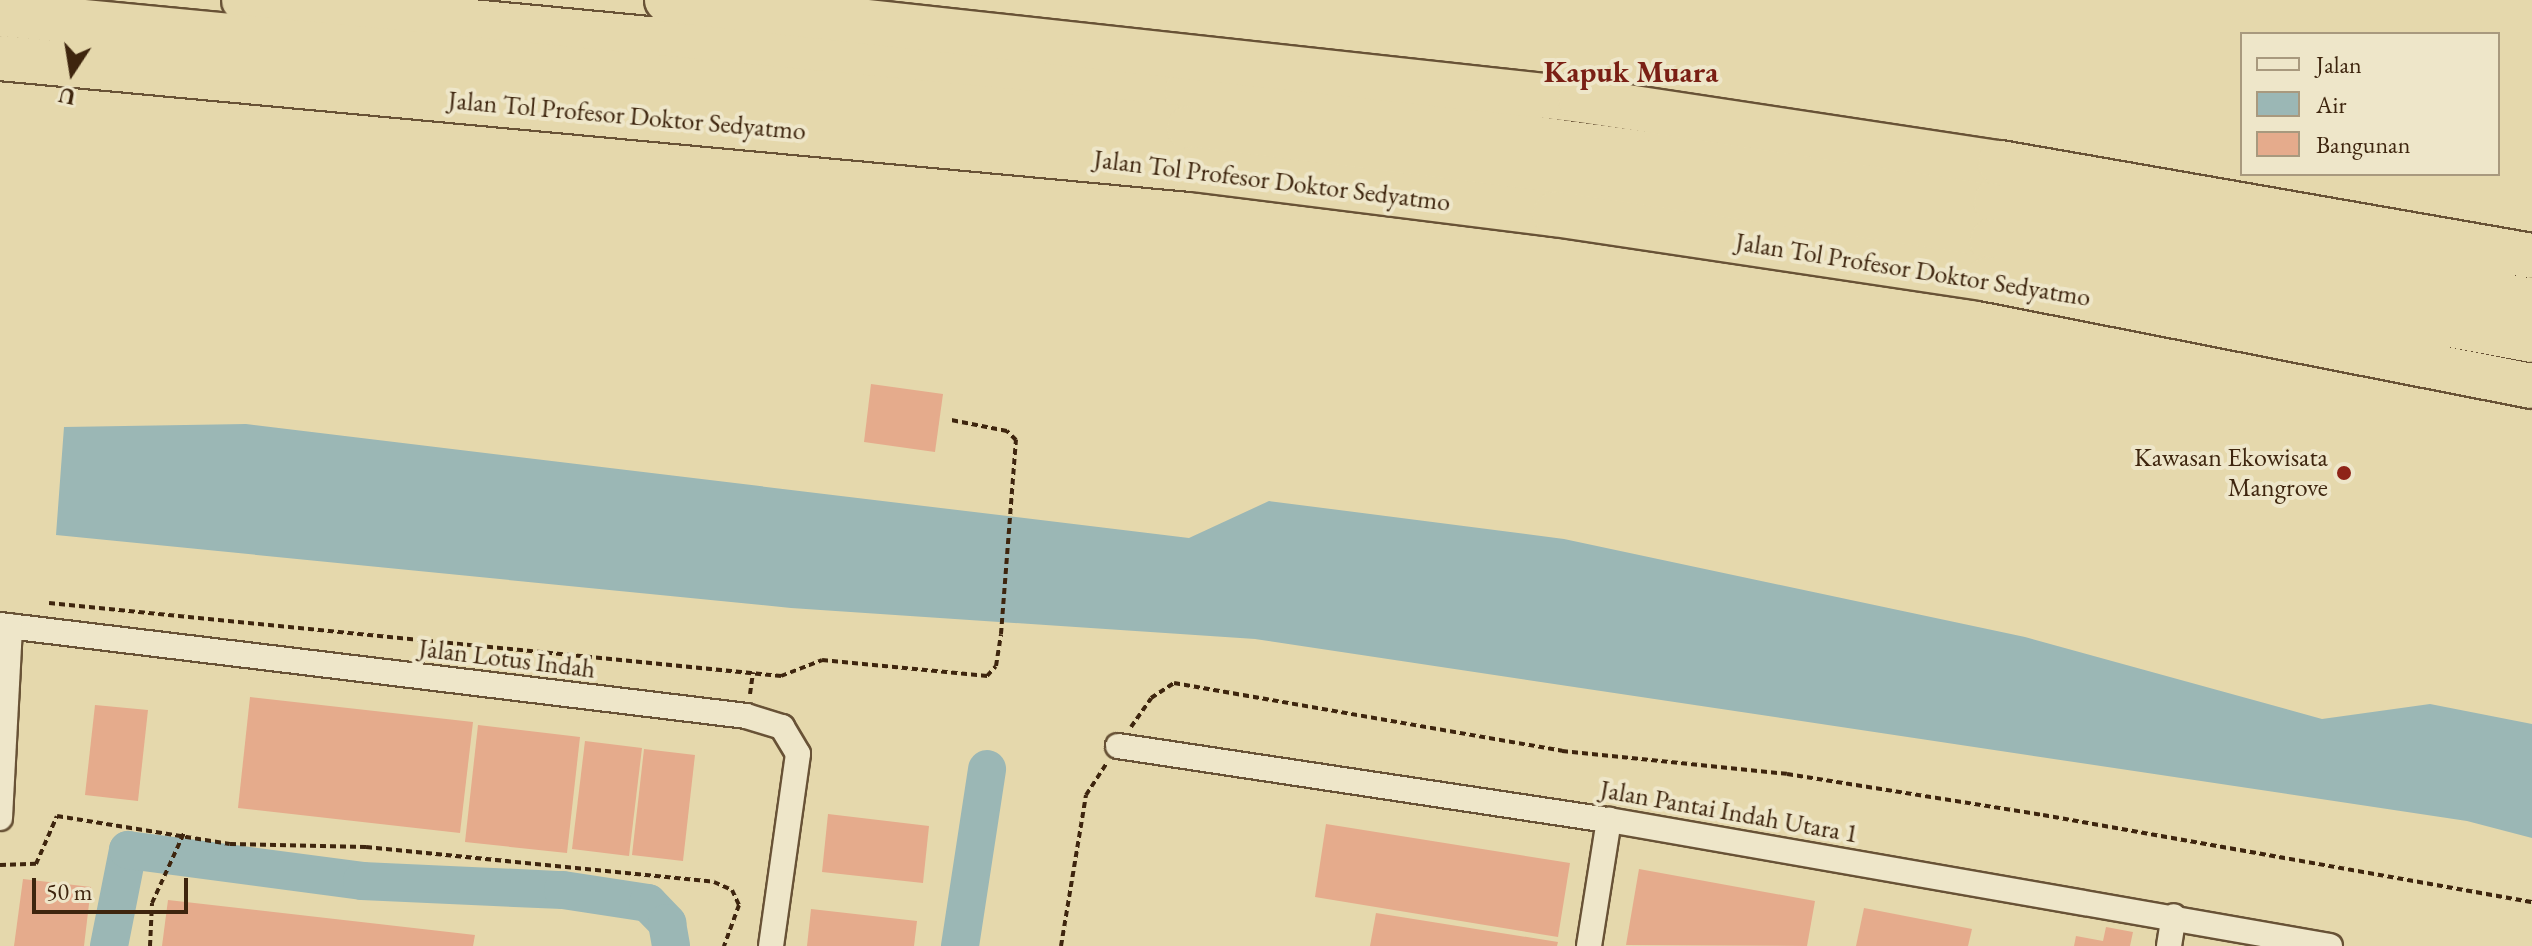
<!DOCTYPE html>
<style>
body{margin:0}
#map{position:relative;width:2532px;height:946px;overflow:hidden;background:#e5d8ac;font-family:"EB Garamond",serif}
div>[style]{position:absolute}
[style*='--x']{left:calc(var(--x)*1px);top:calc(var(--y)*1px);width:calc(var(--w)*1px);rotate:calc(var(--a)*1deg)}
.water>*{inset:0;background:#9bb7b5}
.river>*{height:38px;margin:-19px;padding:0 19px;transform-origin:19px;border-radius:19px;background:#9bb7b5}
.building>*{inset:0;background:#e5ab8c}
.path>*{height:4px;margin-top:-2px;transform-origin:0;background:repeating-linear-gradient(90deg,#3e250e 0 6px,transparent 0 10px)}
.roads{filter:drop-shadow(2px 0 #685236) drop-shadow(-2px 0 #685236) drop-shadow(0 2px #685236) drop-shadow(0 -2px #685236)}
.minor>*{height:24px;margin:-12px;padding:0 12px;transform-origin:12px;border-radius:12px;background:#eee6c9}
.motorway>*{height:44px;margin:-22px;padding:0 22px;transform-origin:22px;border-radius:22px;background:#e5d8ac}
.dots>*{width:22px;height:22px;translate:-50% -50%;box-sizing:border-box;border:4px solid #eee6c9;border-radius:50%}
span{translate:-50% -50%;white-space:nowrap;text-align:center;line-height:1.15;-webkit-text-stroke:8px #eee6c9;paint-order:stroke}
.street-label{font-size:26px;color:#3e250e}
.poi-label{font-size:26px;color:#3e250e}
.right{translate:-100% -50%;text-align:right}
.quarter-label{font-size:30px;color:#7a1f14;font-weight:700}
.legend{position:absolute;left:2240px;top:32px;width:260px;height:144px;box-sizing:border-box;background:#eee6c9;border:2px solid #a8997e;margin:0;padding:10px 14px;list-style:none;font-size:24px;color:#3e250e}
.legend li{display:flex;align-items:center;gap:16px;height:40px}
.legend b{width:40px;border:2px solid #a8997e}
.north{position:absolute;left:32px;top:32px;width:80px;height:80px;-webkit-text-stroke:6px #eee6c9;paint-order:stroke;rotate:192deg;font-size:22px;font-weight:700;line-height:32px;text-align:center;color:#3e250e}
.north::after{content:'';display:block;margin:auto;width:28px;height:36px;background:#3e250e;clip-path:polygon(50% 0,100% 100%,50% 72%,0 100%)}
.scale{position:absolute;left:32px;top:878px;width:156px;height:36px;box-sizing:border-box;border:4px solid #3e250e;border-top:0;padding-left:10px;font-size:24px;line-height:28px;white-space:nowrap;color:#3e250e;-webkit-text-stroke:6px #eee6c9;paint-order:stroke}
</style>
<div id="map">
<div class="water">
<i style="clip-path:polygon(246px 424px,1189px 538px,1269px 501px,1564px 539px,2025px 637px,2322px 719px,2430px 704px,2532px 724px,2532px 838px,2467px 821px,1255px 639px,791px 608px,56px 535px,64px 427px)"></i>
</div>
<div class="river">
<i style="--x:109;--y:946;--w:98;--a:-78.8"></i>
<i style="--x:128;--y:850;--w:236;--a:7.5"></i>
<i style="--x:362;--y:881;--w:201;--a:2.6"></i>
<i style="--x:563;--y:890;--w:86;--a:8.7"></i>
<i style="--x:648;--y:903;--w:28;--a:46"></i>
<i style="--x:667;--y:923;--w:23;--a:80"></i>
<i style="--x:960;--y:946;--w:179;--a:-81.3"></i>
</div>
<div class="building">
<i style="clip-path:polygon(871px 384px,943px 394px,935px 452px,864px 442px)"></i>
<i style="clip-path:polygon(250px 697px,473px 722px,460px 833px,238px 808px)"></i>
<i style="clip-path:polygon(95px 705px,148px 710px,138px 801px,85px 795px)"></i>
<i style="clip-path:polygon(478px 725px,580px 737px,567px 853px,465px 842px)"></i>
<i style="clip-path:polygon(585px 741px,642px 748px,629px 856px,572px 849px)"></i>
<i style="clip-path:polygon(644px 749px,695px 755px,683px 861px,632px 855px)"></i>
<i style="clip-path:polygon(828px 814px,929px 826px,923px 883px,822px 872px)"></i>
<i style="clip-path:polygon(1326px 824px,1570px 863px,1558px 937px,1315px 897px)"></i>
<i style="clip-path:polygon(1639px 869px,1815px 901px,1807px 946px,1626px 945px)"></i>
<i style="clip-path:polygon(23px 879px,91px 887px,84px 946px,14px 946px)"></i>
<i style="clip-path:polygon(168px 900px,475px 935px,473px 946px,162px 946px)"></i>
<i style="clip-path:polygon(1864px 908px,1972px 929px,1968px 946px,1856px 946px)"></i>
<i style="clip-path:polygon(811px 909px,917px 921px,914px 946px,807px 946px)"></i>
<i style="clip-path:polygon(1376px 913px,1558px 942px,1557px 946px,1370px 946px)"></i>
<i style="clip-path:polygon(2106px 927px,2133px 932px,2130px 946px,2074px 946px,2076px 936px,2103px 941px)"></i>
</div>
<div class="path">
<i style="--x:49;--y:603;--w:736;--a:5.7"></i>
<i style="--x:781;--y:676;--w:44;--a:-21.3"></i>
<i style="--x:822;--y:660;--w:166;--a:5.5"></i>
<i style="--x:987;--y:676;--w:13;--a:-48"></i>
<i style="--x:996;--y:666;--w:32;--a:-81"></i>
<i style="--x:1001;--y:634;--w:195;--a:-85.6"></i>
<i style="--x:1016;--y:440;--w:13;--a:-135"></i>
<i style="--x:1007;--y:431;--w:57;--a:-168.9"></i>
<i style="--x:750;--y:694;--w:22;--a:-82"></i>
<i style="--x:1131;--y:727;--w:35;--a:-55"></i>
<i style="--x:1151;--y:698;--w:27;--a:-33"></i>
<i style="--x:1174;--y:683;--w:394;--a:9.9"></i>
<i style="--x:1562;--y:751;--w:226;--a:5.8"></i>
<i style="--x:1787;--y:774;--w:259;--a:9.1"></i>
<i style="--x:2043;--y:815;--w:497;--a:10.1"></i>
<i style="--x:0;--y:865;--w:36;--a:-2"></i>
<i style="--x:36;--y:864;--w:52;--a:-66.4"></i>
<i style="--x:57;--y:816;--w:175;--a:9.2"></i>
<i style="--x:230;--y:844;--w:136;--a:1.3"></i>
<i style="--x:366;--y:847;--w:350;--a:5.7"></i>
<i style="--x:714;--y:882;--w:20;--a:24"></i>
<i style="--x:732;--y:890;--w:17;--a:65"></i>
<i style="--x:739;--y:905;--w:44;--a:110.1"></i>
<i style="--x:150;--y:946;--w:43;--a:-87.3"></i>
<i style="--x:152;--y:903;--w:77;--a:-65.4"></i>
<i style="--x:1061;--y:946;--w:153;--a:-80.6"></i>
<i style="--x:1086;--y:795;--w:37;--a:-57"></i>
</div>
<div class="roads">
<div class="minor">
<i style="--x:0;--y:625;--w:752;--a:6.95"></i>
<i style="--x:746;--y:716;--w:38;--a:17"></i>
<i style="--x:782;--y:727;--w:31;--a:59"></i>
<i style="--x:798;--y:754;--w:194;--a:98"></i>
<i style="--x:1118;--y:746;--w:497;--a:8.6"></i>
<i style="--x:1609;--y:820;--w:732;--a:9.91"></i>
<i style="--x:0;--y:818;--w:192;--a:-87"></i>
<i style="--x:1589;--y:946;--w:128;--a:-81"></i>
<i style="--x:2169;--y:946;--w:30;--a:-81"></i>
</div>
<div class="motorway">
<i style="--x:244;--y:0;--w:947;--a:5.51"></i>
<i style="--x:1187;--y:91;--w:817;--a:7.81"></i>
<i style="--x:1996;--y:202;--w:545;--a:10.46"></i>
<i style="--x:667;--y:0;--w:919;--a:6.24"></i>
<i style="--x:1581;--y:100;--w:424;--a:8.6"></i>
<i style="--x:2000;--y:163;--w:540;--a:9.92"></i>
<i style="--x:0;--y:14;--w:1194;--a:5.48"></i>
<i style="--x:1189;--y:128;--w:811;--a:8.01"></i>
<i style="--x:1992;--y:241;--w:549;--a:10.39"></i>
<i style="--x:0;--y:58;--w:1198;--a:5.32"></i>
<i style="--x:1193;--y:169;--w:365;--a:7.1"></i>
<i style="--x:1555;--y:214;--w:438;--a:8.5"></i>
<i style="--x:1988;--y:279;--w:554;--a:11.13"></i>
</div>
</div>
<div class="dots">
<i style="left:2344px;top:473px;background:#8f2418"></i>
</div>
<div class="street-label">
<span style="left:627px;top:116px;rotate:5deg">Jalan Tol Profesor Doktor Sedyatmo</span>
<span style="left:1272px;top:181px;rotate:7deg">Jalan Tol Profesor Doktor Sedyatmo</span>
<span style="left:1913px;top:270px;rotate:9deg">Jalan Tol Profesor Doktor Sedyatmo</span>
<span style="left:507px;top:659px;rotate:7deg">Jalan Lotus Indah</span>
<span style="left:1729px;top:812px;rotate:10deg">Jalan Pantai Indah Utara 1</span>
</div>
<div class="poi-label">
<span class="right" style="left:2328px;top:473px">Kawasan Ekowisata<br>Mangrove</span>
</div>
<div class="quarter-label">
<span style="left:1631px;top:72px">Kapuk Muara</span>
</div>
<ul class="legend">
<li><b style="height:10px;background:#eee6c9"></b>Jalan</li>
<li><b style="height:22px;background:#9bb7b5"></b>Air</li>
<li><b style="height:22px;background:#e5ab8c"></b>Bangunan</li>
</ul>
<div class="north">U</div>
<div class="scale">50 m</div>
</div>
